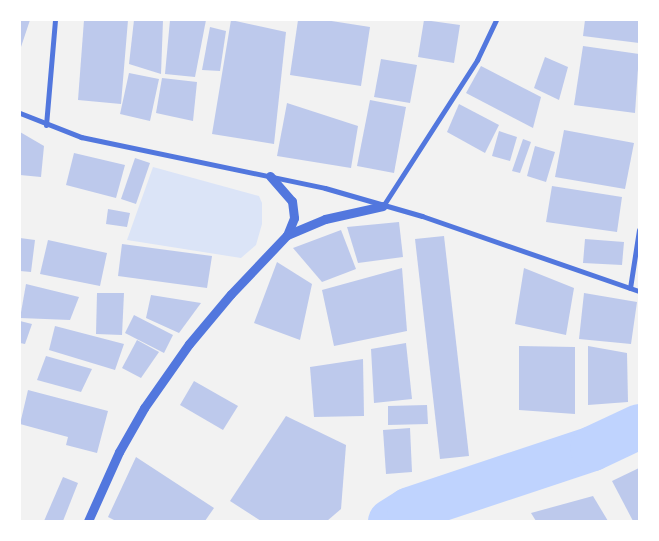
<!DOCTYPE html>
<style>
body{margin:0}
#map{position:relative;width:659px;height:541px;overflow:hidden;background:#f2f2f2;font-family:Roboto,sans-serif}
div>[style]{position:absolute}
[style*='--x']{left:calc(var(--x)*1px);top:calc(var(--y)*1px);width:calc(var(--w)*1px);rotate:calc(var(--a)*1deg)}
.green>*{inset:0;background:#dbe4f7}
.river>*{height:45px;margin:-22.5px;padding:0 22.5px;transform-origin:22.5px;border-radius:22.5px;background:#bfd3fe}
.building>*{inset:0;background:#bdc9ec}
.minor>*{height:5px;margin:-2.5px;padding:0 2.5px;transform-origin:2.5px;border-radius:2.5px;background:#5277de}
.tertiary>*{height:9px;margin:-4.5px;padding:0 4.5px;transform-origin:4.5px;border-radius:4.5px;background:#5277de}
span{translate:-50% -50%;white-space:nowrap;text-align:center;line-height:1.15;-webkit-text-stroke:5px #fff;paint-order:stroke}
.frame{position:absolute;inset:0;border:21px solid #fff;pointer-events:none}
</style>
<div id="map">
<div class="green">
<i style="clip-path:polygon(153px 167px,259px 196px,262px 203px,262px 224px,256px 245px,241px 258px,127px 240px)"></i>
</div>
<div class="river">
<i style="--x:390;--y:521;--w:22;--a:-32"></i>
<i style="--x:409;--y:509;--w:193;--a:-18.4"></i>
<i style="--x:592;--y:448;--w:52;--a:-25.1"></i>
</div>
<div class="building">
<i style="clip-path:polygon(20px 20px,30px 20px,20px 50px)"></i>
<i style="clip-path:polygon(84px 20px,128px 20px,121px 104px,78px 100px)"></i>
<i style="clip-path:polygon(134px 20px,163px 20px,161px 74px,129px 64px)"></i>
<i style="clip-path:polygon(170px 20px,206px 20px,195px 77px,165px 74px)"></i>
<i style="clip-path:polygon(231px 20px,286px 32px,274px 144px,212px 134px)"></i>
<i style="clip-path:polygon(298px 20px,325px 20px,370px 27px,361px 86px,290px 75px)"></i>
<i style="clip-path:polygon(424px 20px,460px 25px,454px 63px,418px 57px)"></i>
<i style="clip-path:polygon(585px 20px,639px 20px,639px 43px,583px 36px)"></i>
<i style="clip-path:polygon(210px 27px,226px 31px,220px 71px,202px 70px)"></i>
<i style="clip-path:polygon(583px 46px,639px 54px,635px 113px,574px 105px)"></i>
<i style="clip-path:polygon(545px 57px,568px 67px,559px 100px,534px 88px)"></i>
<i style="clip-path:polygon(381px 59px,417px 65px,410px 103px,374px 97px)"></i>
<i style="clip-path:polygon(481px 66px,541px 97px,533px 128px,466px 93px)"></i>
<i style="clip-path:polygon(129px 73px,159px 79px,150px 121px,120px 114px)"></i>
<i style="clip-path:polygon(162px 78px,197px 82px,193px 121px,156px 113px)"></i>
<i style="clip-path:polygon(370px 100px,406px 107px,394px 173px,357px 166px)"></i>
<i style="clip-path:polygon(287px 103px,358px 126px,351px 168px,277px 156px)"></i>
<i style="clip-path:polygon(459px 104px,499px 125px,485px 153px,447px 132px)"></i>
<i style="clip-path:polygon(564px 130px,634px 143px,625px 189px,555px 177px)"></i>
<i style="clip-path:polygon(499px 131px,517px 137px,510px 161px,492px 156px)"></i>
<i style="clip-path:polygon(20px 132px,44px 146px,41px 177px,20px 175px)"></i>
<i style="clip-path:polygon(523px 139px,531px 142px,520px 173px,512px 171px)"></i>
<i style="clip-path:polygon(535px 146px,555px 152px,546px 182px,527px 176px)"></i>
<i style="clip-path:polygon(74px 153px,125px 165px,116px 198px,66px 185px)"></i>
<i style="clip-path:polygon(135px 158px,150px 163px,136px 204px,121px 199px)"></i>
<i style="clip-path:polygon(552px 186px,622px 197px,617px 232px,546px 222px)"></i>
<i style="clip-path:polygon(108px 209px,130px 213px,127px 227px,106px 224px)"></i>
<i style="clip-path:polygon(399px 222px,403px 257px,358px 263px,347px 227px)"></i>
<i style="clip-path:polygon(341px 230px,356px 269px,322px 282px,293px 248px)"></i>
<i style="clip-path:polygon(444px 236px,469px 456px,440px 459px,415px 239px)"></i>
<i style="clip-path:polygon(20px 238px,35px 240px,31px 272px,20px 271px)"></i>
<i style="clip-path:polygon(585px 239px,624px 242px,622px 265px,583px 263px)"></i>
<i style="clip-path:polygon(48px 240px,107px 253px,100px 286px,40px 274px)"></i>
<i style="clip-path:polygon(122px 244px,212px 256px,207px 288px,118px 276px)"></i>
<i style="clip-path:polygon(277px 262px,312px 284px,300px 340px,254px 323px)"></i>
<i style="clip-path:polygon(402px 268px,407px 331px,334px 346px,322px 290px)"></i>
<i style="clip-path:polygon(524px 268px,574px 288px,566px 335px,515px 324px)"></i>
<i style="clip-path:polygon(26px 284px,79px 297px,70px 320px,20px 318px)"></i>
<i style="clip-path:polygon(97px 293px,124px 293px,122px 335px,96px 334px)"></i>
<i style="clip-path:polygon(584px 293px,637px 302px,631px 344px,579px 339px)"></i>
<i style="clip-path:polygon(151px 295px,201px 303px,179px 333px,146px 318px)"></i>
<i style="clip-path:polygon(134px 315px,173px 335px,164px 353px,125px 333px)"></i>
<i style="clip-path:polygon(20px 321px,32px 324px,25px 344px,20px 343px)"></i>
<i style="clip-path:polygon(55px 326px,124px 344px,115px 370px,49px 350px)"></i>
<i style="clip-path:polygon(137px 340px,159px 352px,141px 378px,122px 368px)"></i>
<i style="clip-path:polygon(406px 343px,412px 399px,374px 403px,371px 349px)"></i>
<i style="clip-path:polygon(519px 346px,575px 347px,575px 414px,519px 410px)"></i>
<i style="clip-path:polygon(588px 346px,627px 353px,628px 402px,588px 405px)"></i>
<i style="clip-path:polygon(46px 356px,92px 369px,81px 392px,37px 380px)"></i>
<i style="clip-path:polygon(363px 359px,364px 416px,314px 417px,310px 367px)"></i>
<i style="clip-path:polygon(194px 381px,238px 406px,223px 430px,180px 405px)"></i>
<i style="clip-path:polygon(28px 390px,108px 411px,97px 453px,66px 445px,68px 437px,20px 424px)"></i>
<i style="clip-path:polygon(427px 405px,428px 424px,388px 425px,388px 406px)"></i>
<i style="clip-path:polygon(286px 416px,346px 445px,341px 509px,327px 521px,261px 521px,230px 501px)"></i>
<i style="clip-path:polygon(410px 428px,412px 472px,386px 474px,383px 430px)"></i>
<i style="clip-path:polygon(136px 457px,214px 508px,205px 521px,116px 521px,108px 517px)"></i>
<i style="clip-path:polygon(639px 468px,639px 521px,633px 521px,612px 481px)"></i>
<i style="clip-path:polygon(63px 477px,78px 483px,63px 521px,44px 521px)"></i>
<i style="clip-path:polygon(593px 496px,608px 521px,536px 521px,531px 513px)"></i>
</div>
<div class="minor">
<i style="--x:20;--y:113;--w:66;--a:21.5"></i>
<i style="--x:81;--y:137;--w:249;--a:11.8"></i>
<i style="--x:325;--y:188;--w:101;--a:16.1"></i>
<i style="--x:422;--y:216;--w:230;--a:19.1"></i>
<i style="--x:46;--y:125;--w:105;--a:-85.1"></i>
<i style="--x:383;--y:206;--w:174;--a:-57.2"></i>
<i style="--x:477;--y:60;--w:44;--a:-64.6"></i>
<i style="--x:630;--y:288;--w:59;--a:-81.2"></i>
</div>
<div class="tertiary">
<i style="--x:270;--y:176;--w:33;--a:49"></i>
<i style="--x:292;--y:201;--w:17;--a:83"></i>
<i style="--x:294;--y:218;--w:18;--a:112"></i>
<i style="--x:88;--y:521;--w:76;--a:-65.8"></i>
<i style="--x:119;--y:452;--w:51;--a:-60.4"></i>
<i style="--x:144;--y:408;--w:78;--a:-54.9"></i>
<i style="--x:189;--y:344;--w:65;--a:-50"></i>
<i style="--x:231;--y:294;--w:81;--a:-46.5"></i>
<i style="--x:287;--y:235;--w:41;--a:-22.8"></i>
<i style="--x:325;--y:219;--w:59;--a:-12.6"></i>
</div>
<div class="frame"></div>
</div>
